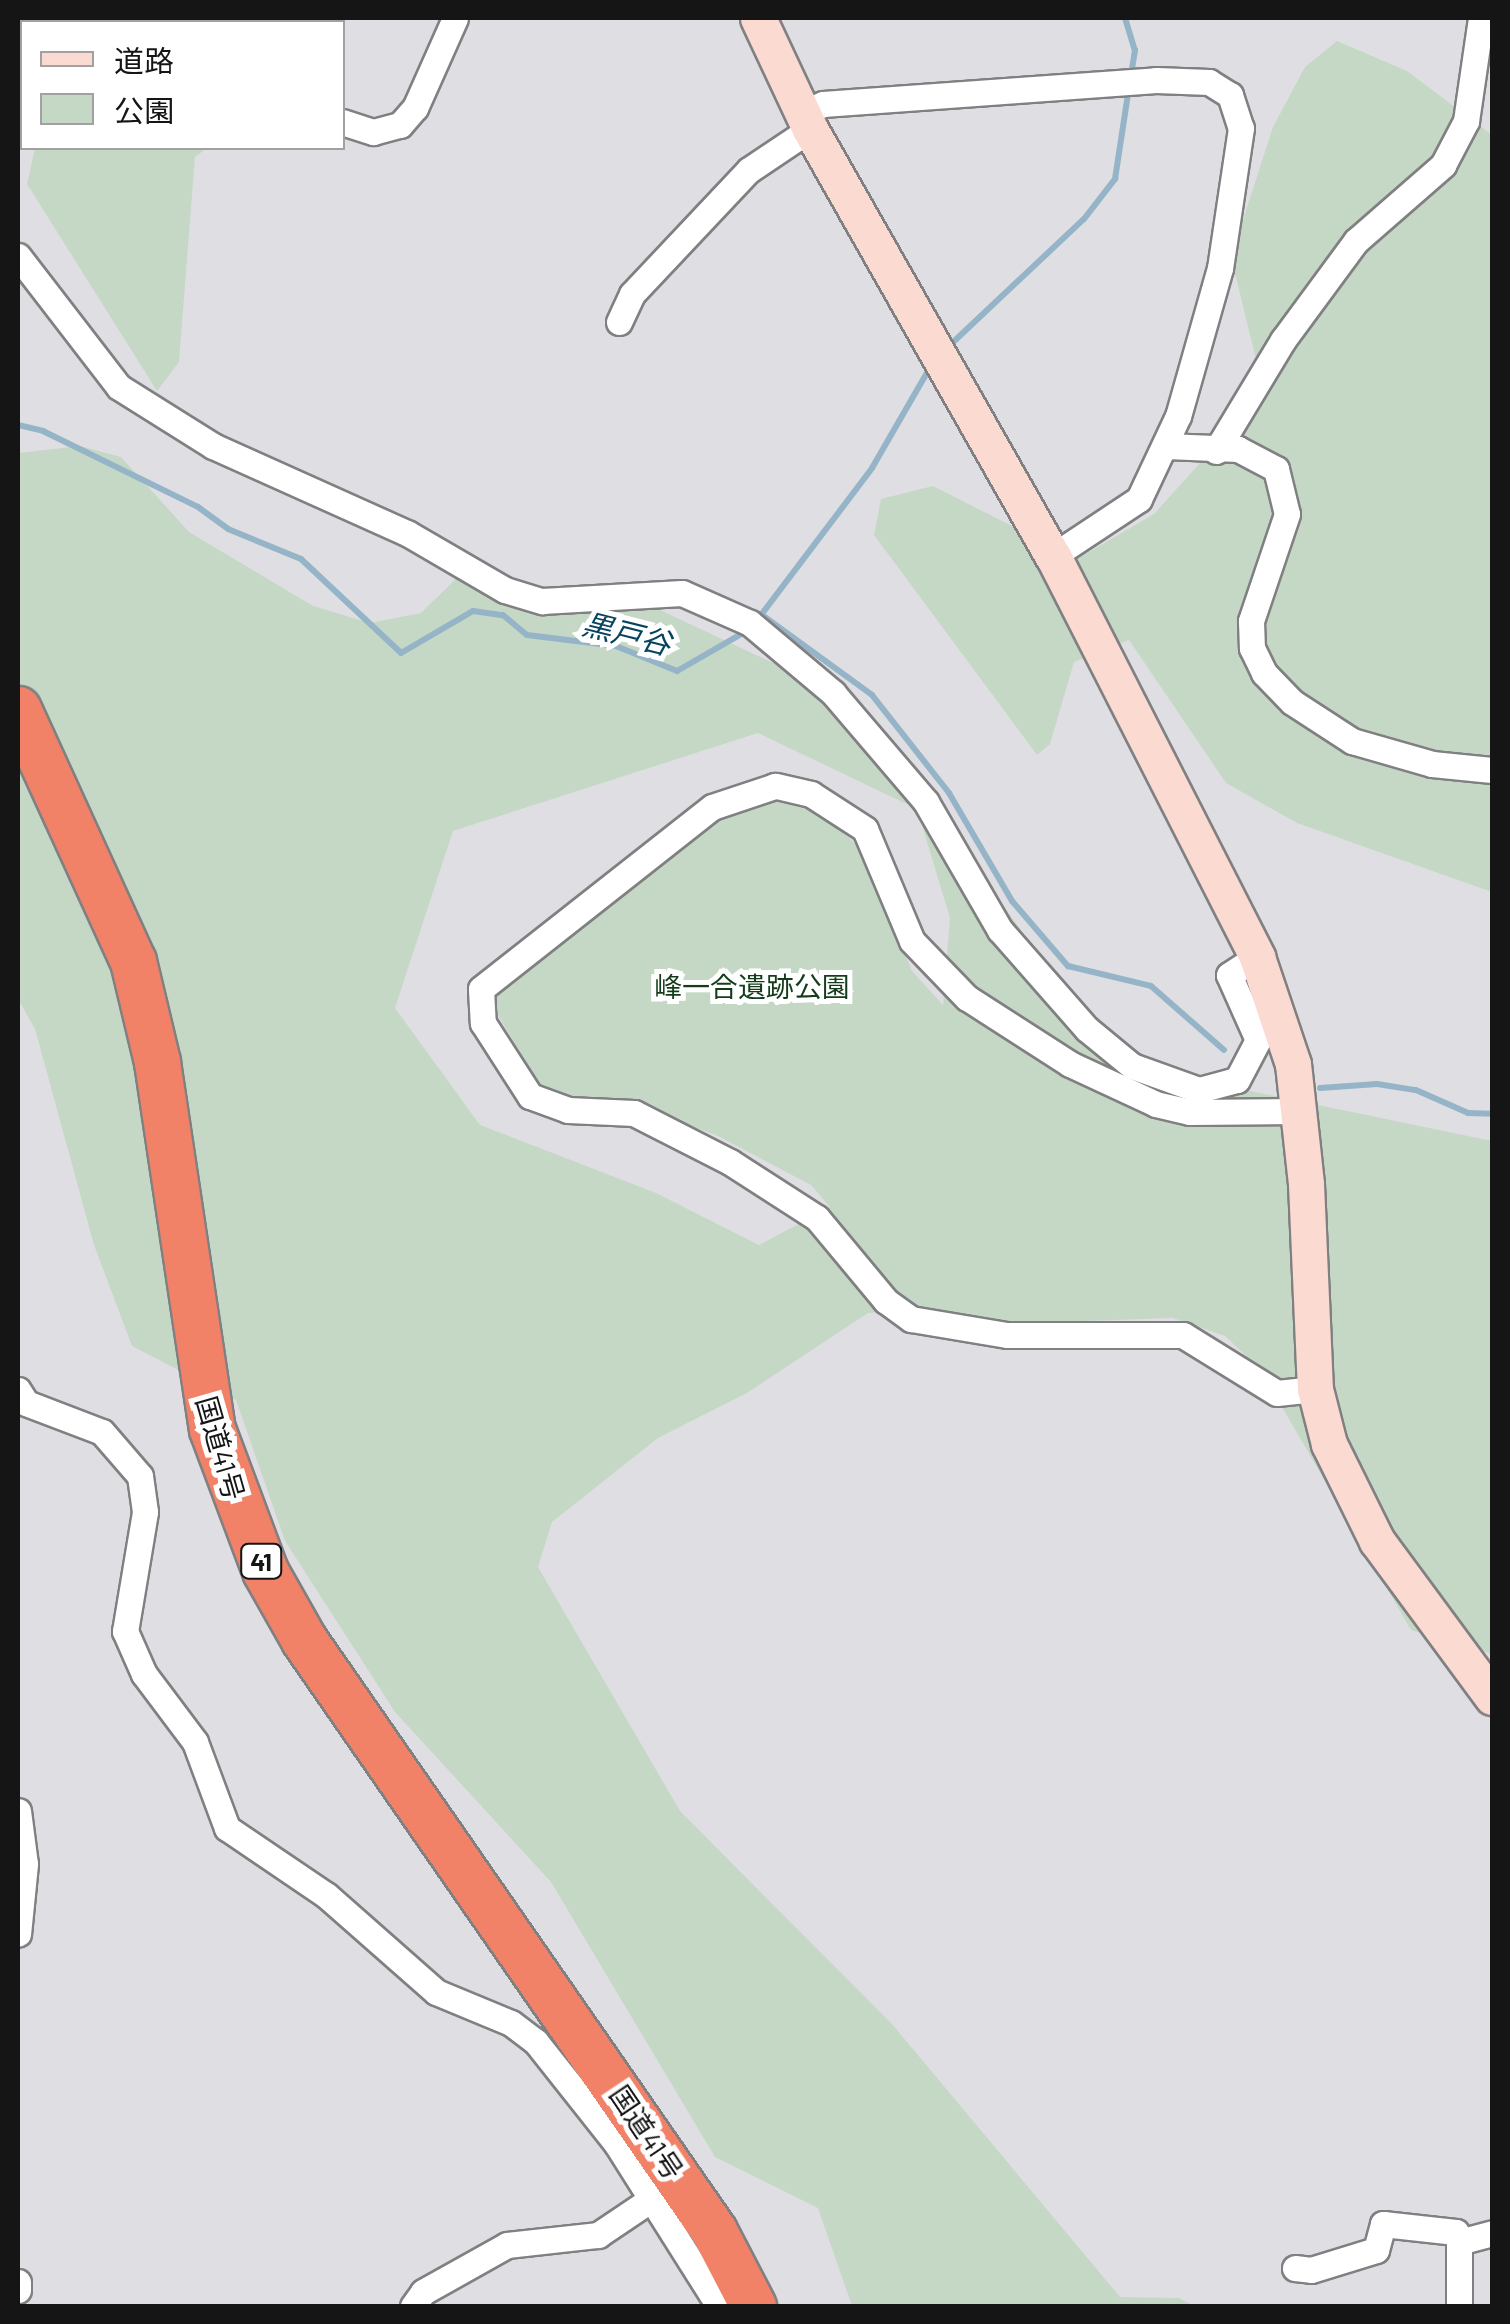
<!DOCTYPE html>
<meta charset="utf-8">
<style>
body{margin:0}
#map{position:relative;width:1510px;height:2324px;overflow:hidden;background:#dfdfe3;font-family:Barlow,"Noto Sans JP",sans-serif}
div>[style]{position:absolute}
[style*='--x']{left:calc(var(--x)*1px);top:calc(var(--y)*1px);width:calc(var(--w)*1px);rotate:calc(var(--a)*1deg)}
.green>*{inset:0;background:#c5d8c6}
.stream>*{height:6px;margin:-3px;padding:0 3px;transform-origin:3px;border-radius:3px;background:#95b4c8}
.roads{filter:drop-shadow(2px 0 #808082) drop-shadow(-2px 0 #808082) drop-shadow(0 2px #808082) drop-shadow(0 -2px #808082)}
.street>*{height:25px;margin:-12.5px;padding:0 12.5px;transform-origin:12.5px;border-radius:12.5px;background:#fff}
.secondary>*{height:35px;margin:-17.5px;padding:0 17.5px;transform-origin:17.5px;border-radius:17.5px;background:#fbdad1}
.highway>*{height:45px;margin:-22.5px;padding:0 22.5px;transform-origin:22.5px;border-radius:22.5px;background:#f28267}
span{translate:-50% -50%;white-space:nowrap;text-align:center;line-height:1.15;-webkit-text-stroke:10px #fff;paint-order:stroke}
.shield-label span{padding:2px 8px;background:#fff;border:2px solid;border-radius:8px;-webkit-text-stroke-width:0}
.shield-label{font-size:25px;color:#151516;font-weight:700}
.park-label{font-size:28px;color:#143c1a}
.street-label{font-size:28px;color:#151516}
.water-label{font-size:30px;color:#074460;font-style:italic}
.frame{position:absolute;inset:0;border:20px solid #151516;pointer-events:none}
.legend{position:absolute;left:20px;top:20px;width:325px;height:130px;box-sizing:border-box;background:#fff;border:2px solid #a1a1a2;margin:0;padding:12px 18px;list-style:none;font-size:30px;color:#151516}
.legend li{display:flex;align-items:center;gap:20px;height:50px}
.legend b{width:50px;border:2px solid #a1a1a2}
</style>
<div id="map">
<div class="green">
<i style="clip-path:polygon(63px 18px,296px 18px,62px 22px)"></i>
<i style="clip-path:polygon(1337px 41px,1407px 71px,1492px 135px,1492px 892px,1297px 823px,1226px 783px,1129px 640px,1074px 662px,1050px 744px,1037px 755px,874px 535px,881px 499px,933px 486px,1077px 559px,1154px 514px,1264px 392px,1231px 257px,1273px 127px,1305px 67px)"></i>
<i style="clip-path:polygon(35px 148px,207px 148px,195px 157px,179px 362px,157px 391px,27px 184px)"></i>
<i style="clip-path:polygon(evenodd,80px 446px,121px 457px,189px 532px,313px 606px,370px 623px,421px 613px,469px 566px,517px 587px,643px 602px,790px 671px,876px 727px,1070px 999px,1122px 1041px,1178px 1076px,1492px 1141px,1492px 1654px,1411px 1630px,1260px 1369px,1225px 1336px,1173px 1318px,990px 1324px,928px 1307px,868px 1313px,747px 1393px,658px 1438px,552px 1522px,538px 1567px,680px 1811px,892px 2024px,1120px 2297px,1179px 2298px,1194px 2306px,852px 2306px,818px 2208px,715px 2157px,551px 1882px,395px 1712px,285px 1541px,236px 1400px,132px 1346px,94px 1245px,35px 1029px,18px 999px,18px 453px,80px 446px,758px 733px,917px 809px,950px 918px,943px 1005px,912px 971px,861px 849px,823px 814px,775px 800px,717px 818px,613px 903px,495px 986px,492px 1005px,544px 1093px,567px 1100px,619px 1099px,716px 1135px,811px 1185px,830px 1207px,759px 1245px,656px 1193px,480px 1125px,395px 1008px,453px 831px,758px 733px)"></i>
</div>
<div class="stream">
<i style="--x:1125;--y:18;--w:34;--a:73"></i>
<i style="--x:1135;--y:50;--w:26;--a:99"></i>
<i style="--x:949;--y:346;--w:185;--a:-43.3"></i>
<i style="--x:1084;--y:219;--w:51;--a:-52.2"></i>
<i style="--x:1115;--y:179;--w:92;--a:-81.3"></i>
<i style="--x:18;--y:425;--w:26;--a:13"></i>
<i style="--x:43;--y:431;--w:173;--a:26.1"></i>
<i style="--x:198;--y:507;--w:37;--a:36"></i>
<i style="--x:228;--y:529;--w:79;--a:22.3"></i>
<i style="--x:301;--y:559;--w:137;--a:43.2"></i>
<i style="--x:401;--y:653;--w:83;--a:-30.3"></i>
<i style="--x:473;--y:611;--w:30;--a:8"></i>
<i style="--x:503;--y:615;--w:31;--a:40"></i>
<i style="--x:527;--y:635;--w:90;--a:7"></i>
<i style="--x:616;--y:646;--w:66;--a:22.3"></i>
<i style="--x:677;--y:671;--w:84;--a:-29.9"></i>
<i style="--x:762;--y:615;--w:136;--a:36"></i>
<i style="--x:872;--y:695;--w:125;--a:51.8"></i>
<i style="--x:949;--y:793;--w:125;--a:59.7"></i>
<i style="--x:1012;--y:901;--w:86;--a:49.3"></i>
<i style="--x:1068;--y:966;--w:85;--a:13.5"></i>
<i style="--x:1151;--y:986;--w:97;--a:41.2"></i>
<i style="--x:758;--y:619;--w:189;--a:-52.9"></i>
<i style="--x:872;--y:468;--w:118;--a:-60"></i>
<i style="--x:1320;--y:1088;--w:57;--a:-4"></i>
<i style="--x:1377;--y:1084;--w:39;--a:9"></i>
<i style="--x:1416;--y:1090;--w:57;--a:23.9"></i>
<i style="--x:1468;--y:1113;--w:24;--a:2"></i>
</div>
<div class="roads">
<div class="street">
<i style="--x:28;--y:22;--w:4;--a:-76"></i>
<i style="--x:315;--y:22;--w:4;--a:-63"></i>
<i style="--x:18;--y:90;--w:31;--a:-83"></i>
<i style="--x:802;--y:113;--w:23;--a:-23"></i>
<i style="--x:823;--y:104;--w:334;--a:-4.1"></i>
<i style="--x:1156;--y:80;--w:53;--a:2.2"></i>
<i style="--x:1209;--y:82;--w:25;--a:32"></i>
<i style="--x:1230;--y:95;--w:35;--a:72"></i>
<i style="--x:1241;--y:128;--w:142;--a:98.5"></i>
<i style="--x:1220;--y:268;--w:154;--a:105.8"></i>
<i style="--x:1178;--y:416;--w:92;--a:115.2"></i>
<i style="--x:1139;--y:499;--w:103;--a:146.5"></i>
<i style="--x:342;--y:122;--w:33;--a:18"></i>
<i style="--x:373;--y:132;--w:28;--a:-15"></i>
<i style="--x:400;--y:125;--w:23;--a:-49"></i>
<i style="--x:415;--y:108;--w:98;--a:-66"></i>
<i style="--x:18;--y:256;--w:165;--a:52.4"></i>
<i style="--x:119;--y:387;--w:111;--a:32.1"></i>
<i style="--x:213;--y:446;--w:213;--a:24.2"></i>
<i style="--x:407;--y:533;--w:113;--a:30.2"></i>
<i style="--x:505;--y:590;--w:39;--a:17"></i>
<i style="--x:542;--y:601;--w:140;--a:-3.3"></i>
<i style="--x:682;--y:593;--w:74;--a:23.8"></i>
<i style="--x:750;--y:623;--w:109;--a:40.1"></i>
<i style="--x:833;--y:693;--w:143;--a:49.5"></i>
<i style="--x:926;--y:802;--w:148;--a:60"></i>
<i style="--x:1000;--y:930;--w:132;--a:48.7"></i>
<i style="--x:1087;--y:1029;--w:58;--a:39.4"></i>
<i style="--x:1132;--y:1066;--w:71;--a:19.7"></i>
<i style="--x:1199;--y:1090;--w:39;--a:-15"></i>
<i style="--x:1237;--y:1080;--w:45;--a:-62.3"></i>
<i style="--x:1258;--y:1040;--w:71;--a:-114"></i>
<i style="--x:1229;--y:975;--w:33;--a:-33"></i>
<i style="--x:619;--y:322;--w:31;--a:-65"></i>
<i style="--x:632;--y:294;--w:170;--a:-46.7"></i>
<i style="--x:749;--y:170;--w:73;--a:-33.9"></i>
<i style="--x:1166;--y:446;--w:72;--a:2.4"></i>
<i style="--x:1238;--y:449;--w:43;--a:27.8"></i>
<i style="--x:1276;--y:469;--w:46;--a:76.3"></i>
<i style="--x:1287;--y:514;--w:113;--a:108.6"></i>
<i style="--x:1251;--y:621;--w:27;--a:88"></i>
<i style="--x:1252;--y:648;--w:28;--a:64"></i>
<i style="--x:1264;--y:673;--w:40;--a:46"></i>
<i style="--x:1292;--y:702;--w:72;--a:33"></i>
<i style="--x:1352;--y:741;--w:83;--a:16"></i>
<i style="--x:1432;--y:764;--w:60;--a:5.7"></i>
<i style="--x:1216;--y:451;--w:130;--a:-58.9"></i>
<i style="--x:1283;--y:340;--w:123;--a:-53.6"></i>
<i style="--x:1356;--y:241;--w:116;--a:-41.1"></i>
<i style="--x:1443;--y:165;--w:50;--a:-62.4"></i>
<i style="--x:1466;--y:121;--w:104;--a:-81.7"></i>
<i style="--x:1300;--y:1111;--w:110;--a:179.5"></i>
<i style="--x:1190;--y:1112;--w:35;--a:-167"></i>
<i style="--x:1156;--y:1104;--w:95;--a:-155.1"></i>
<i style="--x:1070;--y:1064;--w:122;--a:-147.3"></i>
<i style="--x:967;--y:998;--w:79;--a:-134"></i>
<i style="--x:912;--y:941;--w:121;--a:-112.8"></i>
<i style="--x:865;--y:829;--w:64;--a:-147.1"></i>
<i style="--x:811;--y:794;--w:37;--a:-167"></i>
<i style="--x:775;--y:786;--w:66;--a:161.6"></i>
<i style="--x:712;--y:807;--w:294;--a:141.8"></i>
<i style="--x:481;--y:989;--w:34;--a:87"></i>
<i style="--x:483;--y:1023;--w:87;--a:57.2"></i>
<i style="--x:530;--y:1096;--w:40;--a:20.2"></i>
<i style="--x:568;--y:1110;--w:66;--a:2.6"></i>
<i style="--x:634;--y:1113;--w:108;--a:27"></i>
<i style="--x:730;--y:1162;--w:103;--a:32.8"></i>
<i style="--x:817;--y:1218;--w:108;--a:50.3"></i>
<i style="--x:886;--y:1301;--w:31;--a:36"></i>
<i style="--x:911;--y:1319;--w:97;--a:9.5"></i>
<i style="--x:1007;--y:1335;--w:176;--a:0"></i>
<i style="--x:1183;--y:1335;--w:110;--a:31.7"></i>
<i style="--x:1277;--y:1393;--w:38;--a:-6"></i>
<i style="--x:18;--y:1390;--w:15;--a:58"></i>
<i style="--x:26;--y:1403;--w:81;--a:20.9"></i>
<i style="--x:102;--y:1432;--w:58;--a:49.2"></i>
<i style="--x:140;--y:1476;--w:36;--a:82"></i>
<i style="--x:145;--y:1512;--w:121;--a:99.5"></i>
<i style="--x:125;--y:1631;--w:47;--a:66.2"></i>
<i style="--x:144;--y:1674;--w:85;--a:53.1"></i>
<i style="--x:195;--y:1742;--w:92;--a:69.6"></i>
<i style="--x:227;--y:1828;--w:120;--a:34.1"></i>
<i style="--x:326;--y:1895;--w:147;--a:41.4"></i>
<i style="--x:436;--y:1992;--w:81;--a:22.5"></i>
<i style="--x:511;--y:2023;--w:31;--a:37"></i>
<i style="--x:536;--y:2042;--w:129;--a:51.6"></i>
<i style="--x:616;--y:2143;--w:193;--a:57.7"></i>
<i style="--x:18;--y:1811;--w:53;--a:82.5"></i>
<i style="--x:25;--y:1864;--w:70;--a:95.7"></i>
<i style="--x:1295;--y:2268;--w:16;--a:7"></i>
<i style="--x:1311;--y:2270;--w:68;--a:-17.1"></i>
<i style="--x:1376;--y:2250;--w:27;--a:-75"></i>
<i style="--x:1383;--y:2224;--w:73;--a:6.3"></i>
<i style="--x:1456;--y:2232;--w:10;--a:73"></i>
<i style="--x:18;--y:2290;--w:8;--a:-90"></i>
<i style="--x:413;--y:2306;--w:17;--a:-54"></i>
<i style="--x:423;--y:2292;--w:96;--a:-29.2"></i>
<i style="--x:507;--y:2245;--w:92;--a:-6.3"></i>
<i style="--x:598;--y:2235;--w:66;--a:-33.9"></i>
<i style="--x:1459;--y:2306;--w:64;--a:-90"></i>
<i style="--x:1459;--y:2242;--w:34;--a:-15"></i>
</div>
<div class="secondary">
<i style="--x:758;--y:18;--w:123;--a:64.9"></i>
<i style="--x:810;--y:129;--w:491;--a:60.4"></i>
<i style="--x:1053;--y:556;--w:450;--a:63"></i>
<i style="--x:1257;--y:957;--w:113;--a:71.4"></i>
<i style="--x:1293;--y:1064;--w:121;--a:83.8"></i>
<i style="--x:1306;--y:1184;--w:205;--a:87.5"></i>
<i style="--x:1315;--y:1389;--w:57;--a:75.7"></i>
<i style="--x:1329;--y:1444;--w:108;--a:63.7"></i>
<i style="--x:1377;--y:1541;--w:194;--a:53.6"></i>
</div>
<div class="highway">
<i style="--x:18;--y:709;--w:277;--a:65.5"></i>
<i style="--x:133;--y:961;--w:104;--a:76.6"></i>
<i style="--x:157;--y:1062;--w:371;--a:81.5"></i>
<i style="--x:212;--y:1429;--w:152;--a:69.5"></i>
<i style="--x:265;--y:1571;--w:79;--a:60.5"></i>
<i style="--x:304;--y:1640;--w:719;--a:55.25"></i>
<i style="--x:714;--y:2231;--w:85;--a:62.5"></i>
</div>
</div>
<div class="shield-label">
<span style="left:261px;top:1561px">41</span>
</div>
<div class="park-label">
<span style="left:752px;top:986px">峰一合遺跡公園</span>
</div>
<div class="street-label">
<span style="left:221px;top:1448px;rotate:74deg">国道41号</span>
<span style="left:647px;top:2132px;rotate:56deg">国道41号</span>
</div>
<div class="water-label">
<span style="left:627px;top:633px;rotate:14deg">黒戸谷</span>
</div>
<div class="frame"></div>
<ul class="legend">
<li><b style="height:12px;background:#fbdad1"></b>道路</li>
<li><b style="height:28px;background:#c5d8c6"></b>公園</li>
</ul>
</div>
